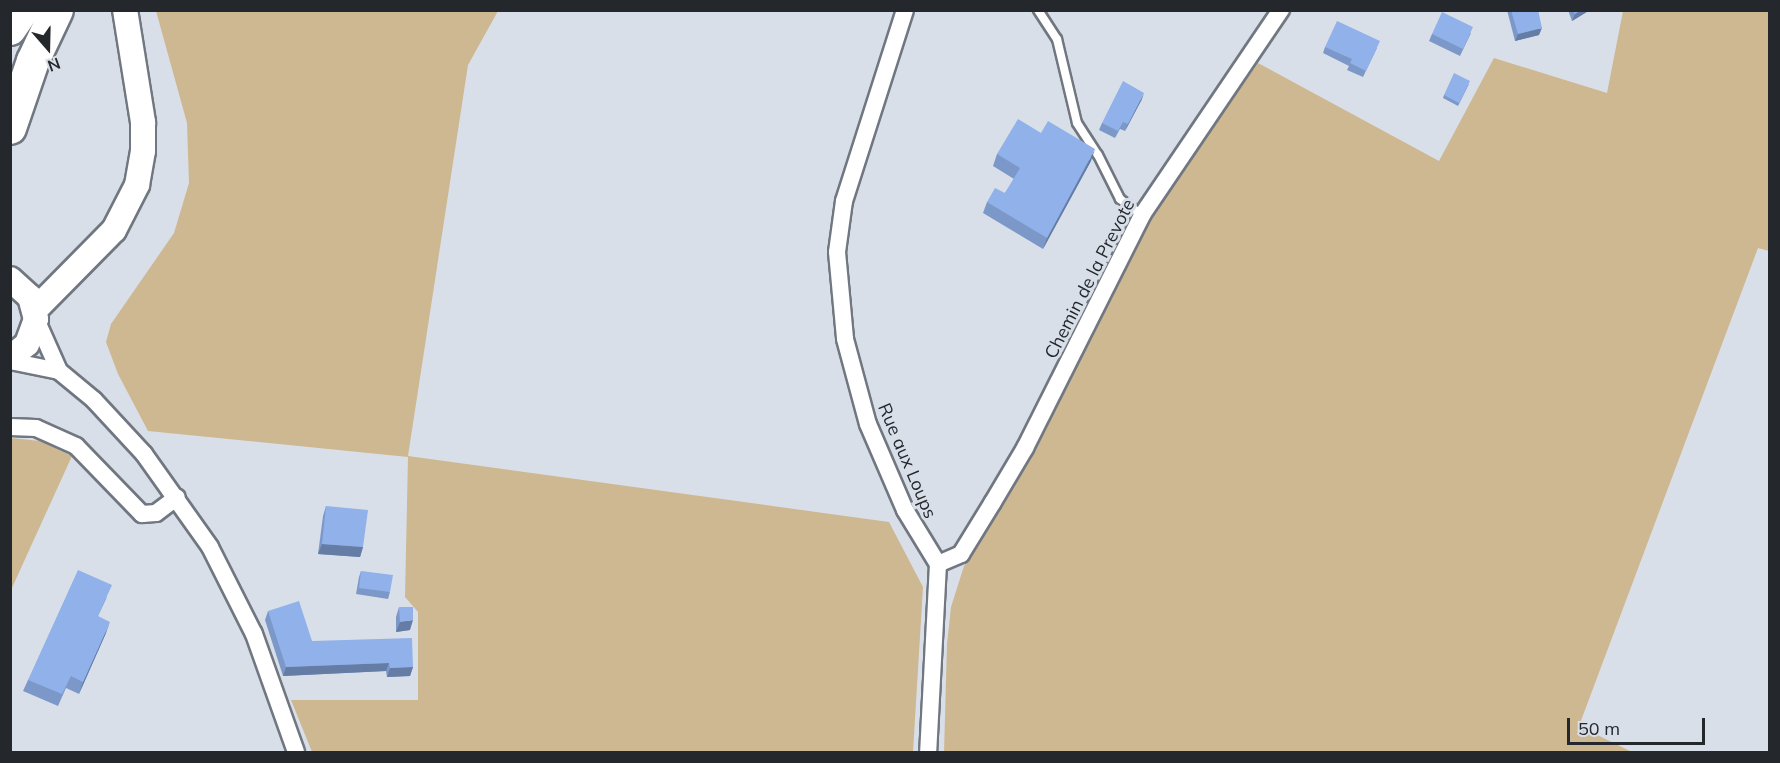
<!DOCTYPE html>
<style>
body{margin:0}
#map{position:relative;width:1780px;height:763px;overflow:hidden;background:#d9dfe9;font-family:Mulish,sans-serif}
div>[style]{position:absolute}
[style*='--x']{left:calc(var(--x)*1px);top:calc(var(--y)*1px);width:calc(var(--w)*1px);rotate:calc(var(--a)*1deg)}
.green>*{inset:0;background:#cdb891}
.roads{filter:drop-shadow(2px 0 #717781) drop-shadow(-2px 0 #717781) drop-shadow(0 2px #717781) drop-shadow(0 -2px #717781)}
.lane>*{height:8px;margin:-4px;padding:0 4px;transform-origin:4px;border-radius:4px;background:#fff}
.street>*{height:16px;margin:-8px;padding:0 8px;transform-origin:8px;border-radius:8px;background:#fff}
.secondary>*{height:24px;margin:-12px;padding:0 12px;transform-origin:12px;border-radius:12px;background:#fff}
.highway>*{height:32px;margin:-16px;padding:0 16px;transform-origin:16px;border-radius:16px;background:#fff}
.wall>*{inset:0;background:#7c98c9}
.shaded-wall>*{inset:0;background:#657ca4}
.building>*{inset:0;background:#90b1ea}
span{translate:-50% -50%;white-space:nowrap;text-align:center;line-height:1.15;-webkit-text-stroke:6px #d9dfe9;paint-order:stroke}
.street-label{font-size:18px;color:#24272b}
.frame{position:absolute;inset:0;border:12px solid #24272b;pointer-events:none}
.north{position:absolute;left:18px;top:18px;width:60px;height:60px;-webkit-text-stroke:4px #d9dfe9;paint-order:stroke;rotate:160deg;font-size:16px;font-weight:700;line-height:24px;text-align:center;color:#24272b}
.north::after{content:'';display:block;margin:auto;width:21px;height:27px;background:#24272b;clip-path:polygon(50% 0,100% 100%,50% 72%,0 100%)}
.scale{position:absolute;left:1567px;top:718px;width:138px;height:27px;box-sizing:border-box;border:3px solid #24272b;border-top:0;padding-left:8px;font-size:18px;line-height:21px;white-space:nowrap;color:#24272b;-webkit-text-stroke:4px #d9dfe9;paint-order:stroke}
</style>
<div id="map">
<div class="green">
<i style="clip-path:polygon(156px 11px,498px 11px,468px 65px,408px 456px,889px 522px,923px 587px,913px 752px,312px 752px,291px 700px,418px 700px,418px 612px,405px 597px,408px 457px,148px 431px,118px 374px,106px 342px,111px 324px,174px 233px,189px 183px,187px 123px)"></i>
<i style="clip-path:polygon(1623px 11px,1769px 11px,1769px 251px,1758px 248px,1579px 726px,1632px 752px,944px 752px,947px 644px,951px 607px,964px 566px,1035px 450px,1160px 201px,1258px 63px,1439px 161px,1494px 58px,1607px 93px)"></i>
<i style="clip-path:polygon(11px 438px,40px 441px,72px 456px,11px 590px)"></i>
</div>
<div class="roads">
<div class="lane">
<i style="--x:1038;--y:10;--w:35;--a:57"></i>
<i style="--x:1057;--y:39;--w:86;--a:76.6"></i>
<i style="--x:1077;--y:123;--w:38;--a:57"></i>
<i style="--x:1098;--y:155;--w:49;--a:63.4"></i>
<i style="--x:1120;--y:199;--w:27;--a:36"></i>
</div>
<div class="street">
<i style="--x:905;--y:10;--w:201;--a:107.7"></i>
<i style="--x:844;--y:201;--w:51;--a:97.8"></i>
<i style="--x:837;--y:252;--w:87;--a:84.7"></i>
<i style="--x:845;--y:339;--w:88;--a:74.9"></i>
<i style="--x:868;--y:424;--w:94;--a:66.7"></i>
<i style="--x:905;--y:510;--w:63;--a:58.6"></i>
<i style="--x:938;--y:564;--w:188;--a:93"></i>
<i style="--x:36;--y:319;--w:57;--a:66.1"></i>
<i style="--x:59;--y:371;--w:45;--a:39.6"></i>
<i style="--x:94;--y:400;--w:74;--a:47.2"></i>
<i style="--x:144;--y:454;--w:114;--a:54.6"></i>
<i style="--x:210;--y:547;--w:97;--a:63.2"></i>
<i style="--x:254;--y:634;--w:125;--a:70.4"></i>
<i style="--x:10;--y:361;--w:50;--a:11.5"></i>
<i style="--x:10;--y:427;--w:26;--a:2"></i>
<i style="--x:36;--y:428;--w:44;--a:24.2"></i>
<i style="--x:76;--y:446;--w:95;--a:45.9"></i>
<i style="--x:142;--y:514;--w:14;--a:-4"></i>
<i style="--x:156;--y:513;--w:26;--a:-37"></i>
<i style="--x:938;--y:564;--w:25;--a:-23"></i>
<i style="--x:961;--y:554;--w:61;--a:-58.4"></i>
<i style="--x:993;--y:502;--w:63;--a:-59.3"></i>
<i style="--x:1025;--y:448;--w:261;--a:-63.3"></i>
<i style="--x:1142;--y:215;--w:248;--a:-55.9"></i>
</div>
<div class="secondary">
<i style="--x:10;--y:279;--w:27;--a:42"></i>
<i style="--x:30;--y:297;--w:23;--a:75"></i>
<i style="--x:36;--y:319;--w:27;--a:110"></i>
<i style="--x:27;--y:344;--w:22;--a:141"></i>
<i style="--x:35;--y:310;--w:112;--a:-45.4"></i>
<i style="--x:114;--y:230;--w:51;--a:-62.9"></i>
<i style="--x:137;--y:185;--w:35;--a:-80"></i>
<i style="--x:143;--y:151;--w:29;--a:-90"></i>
<i style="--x:143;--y:122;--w:113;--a:-99.1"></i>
</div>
<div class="highway">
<i style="--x:10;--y:29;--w:23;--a:-56"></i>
<i style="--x:10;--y:128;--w:71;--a:-71.1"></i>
<i style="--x:33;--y:61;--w:56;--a:-64.8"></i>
</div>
</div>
<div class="wall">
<i style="clip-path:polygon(1507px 10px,1538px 10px,1539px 35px,1515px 41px)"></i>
<i style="clip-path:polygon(1568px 10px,1590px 10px,1572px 21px)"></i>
<i style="clip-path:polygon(1471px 33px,1460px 56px,1429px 41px,1432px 34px)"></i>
<i style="clip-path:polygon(1325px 47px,1377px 48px,1363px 77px,1347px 70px,1349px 66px,1323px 53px)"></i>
<i style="clip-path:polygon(1469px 84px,1458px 106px,1443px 98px,1444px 95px)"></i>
<i style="clip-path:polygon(1142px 99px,1125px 131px,1120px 129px,1115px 138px,1099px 130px,1102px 123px)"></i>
<i style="clip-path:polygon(1041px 133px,1091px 161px,1043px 249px,983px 213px,987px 202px,1005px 193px,1014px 179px,993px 166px,997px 154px)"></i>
<i style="clip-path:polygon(326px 506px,363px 547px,360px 557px,318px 554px,323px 516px)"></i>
<i style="clip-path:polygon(361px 571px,390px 592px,388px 599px,356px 594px,359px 577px)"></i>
<i style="clip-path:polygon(107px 597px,98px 616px,106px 633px,79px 694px,66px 688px,58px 706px,23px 691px,28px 680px)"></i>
<i style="clip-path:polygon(399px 607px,410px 630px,396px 632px,396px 617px)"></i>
<i style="clip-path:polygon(268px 611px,312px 641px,413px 667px,410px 676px,387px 677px,386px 671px,283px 676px,265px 620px)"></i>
</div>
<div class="shaded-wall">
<i style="clip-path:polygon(1581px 10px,1590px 10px,1572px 21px,1575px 14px)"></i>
<i style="clip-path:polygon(1542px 28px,1539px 35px,1515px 41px,1518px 34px)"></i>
<i style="clip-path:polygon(1144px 93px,1142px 99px,1125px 131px,1128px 124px)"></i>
<i style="clip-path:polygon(1095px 149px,1091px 161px,1043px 249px,1047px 238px)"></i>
<i style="clip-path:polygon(322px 544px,363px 547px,360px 557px,318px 554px)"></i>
<i style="clip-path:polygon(413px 620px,410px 630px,396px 632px,400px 622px)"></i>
<i style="clip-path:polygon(110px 622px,106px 633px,79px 694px,83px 682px)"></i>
<i style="clip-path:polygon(389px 663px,386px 671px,283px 676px,286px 667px)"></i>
<i style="clip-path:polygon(413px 667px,410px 676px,387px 677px,390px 668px)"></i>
</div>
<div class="building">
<i style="clip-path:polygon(1511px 10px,1538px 10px,1542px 28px,1518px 34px)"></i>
<i style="clip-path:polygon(1573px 10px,1581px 10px,1575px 14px)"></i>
<i style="clip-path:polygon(1442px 12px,1473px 27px,1463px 49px,1432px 34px)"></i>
<i style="clip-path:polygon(1337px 21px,1380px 41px,1366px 71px,1350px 63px,1352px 59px,1325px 47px)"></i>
<i style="clip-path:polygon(1454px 73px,1470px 81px,1459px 103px,1444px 95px)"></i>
<i style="clip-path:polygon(1123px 81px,1144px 93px,1128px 124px,1123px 122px,1118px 131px,1102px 123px)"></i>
<i style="clip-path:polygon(1018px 119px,1041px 133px,1048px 121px,1095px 149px,1047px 238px,987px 202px,995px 188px,1005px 193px,1020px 168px,997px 154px)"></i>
<i style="clip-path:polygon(326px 506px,368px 510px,363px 547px,322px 544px)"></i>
<i style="clip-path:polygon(78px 570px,112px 585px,98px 616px,110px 622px,83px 682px,71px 676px,62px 694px,28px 680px)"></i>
<i style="clip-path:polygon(361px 571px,393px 575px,390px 592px,359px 588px)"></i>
<i style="clip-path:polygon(299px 601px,312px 641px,412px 638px,413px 667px,390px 668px,389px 663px,286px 667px,268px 611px)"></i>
<i style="clip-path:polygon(399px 607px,413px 607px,413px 620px,400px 622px)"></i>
</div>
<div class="street-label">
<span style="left:1090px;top:279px;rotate:-63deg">Chemin de la Prevote</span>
<span style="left:907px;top:461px;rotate:67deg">Rue aux Loups</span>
</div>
<div class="frame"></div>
<div class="north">N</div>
<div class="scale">50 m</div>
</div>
